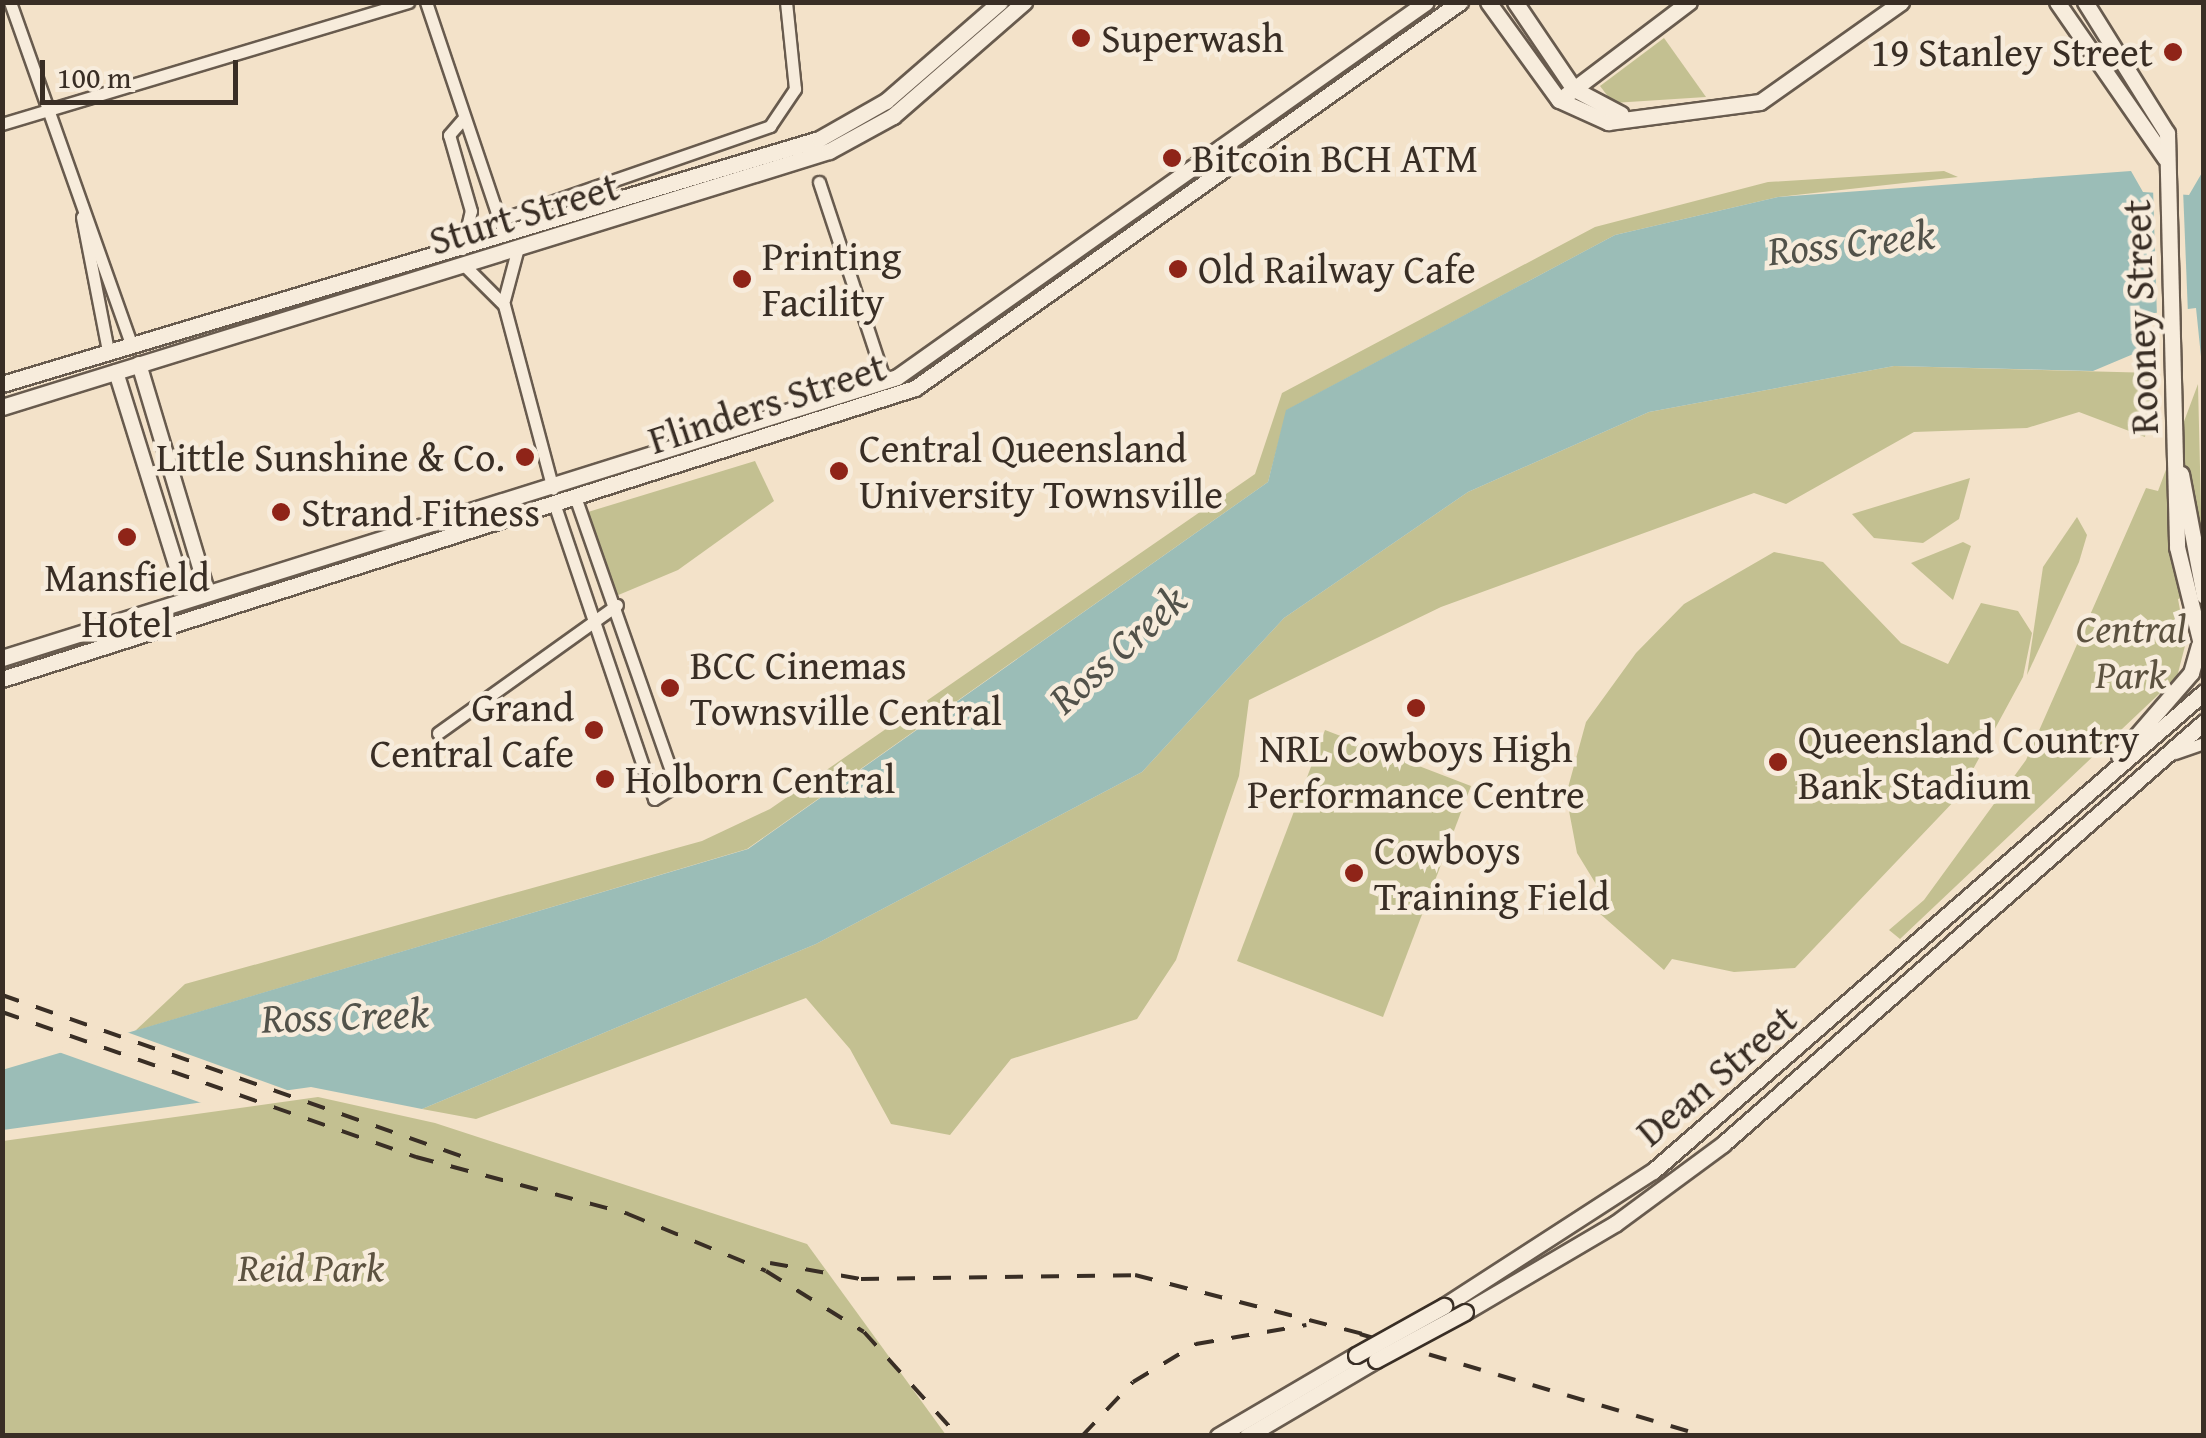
<!DOCTYPE html>
<style>
body{margin:0}
#map{position:relative;width:2206px;height:1438px;overflow:hidden;background:#f3e2c9;font-family:"Gentium Book Plus",serif}
div>[style]{position:absolute}
[style*='--x']{left:calc(var(--x)*1px);top:calc(var(--y)*1px);width:calc(var(--w)*1px);rotate:calc(var(--a)*1deg)}
.green>*{inset:0;background:#c3c091}
.water>*{inset:0;background:#9bbdb7}
.pier>*{inset:0;background:#f3e2c9}
.roads{filter:drop-shadow(2px 0 #685b4e) drop-shadow(-2px 0 #685b4e) drop-shadow(0 2px #685b4e) drop-shadow(0 -2px #685b4e)}
.minor>*{height:11px;margin:-5.5px;padding:0 5.5px;transform-origin:5.5px;border-radius:5.5px;background:#f7ecdc}
.tertiary>*{height:14px;margin:-7px;padding:0 7px;transform-origin:7px;border-radius:7px;background:#f7ecdc}
.secondary>*{height:15px;margin:-7.5px;padding:0 7.5px;transform-origin:7.5px;border-radius:7.5px;background:#f7ecdc}
.rail>*{height:4px;margin-top:-2px;transform-origin:0;background:repeating-linear-gradient(90deg,#392e25 0 18px,transparent 0 36px)}
.bridges{filter:drop-shadow(2px 0 #392e25) drop-shadow(-2px 0 #392e25) drop-shadow(0 2px #392e25) drop-shadow(0 -2px #392e25)}
.secondary-bridge>*{height:15px;margin:-7.5px;padding:0 7.5px;transform-origin:7.5px;border-radius:7.5px;background:#f7ecdc}
.dots>*{width:28px;height:28px;translate:-50% -50%;box-sizing:border-box;border:5px solid #f7ecdc;border-radius:50%}
span{translate:-50% -50%;white-space:nowrap;text-align:center;line-height:1.15;-webkit-text-stroke:9px #f7ecdc;paint-order:stroke}
.poi-label{font-size:40px;color:#392e25}
.left{translate:0 -50%;text-align:left}
.right{translate:-100% -50%;text-align:right}
.street-label{font-size:40px;color:#392e25}
.park-label{font-size:40px;color:#5c5240;font-style:italic}
.water-label{font-size:42px;color:#52524a;font-style:italic}
.frame{position:absolute;inset:0;border:5px solid #392e25;pointer-events:none}
.scale{position:absolute;left:40px;top:60px;width:198px;height:45px;box-sizing:border-box;border:5px solid #392e25;border-top:0;padding-left:12px;font-size:30px;line-height:35px;white-space:nowrap;color:#392e25;-webkit-text-stroke:8px #f7ecdc;paint-order:stroke}
</style>
<div id="map">
<div class="green">
<i style="clip-path:polygon(1664px 38px,1706px 97px,1613px 103px,1600px 86px)"></i>
<i style="clip-path:polygon(1944px 171px,1958px 177px,1778px 197px,1615px 235px,1287px 410px,1268px 482px,747px 849px,135px 1031px,185px 984px,702px 841px,770px 809px,1255px 474px,1282px 393px,1595px 227px,1768px 182px)"></i>
<i style="clip-path:polygon(1894px 366px,2155px 373px,2145px 437px,2079px 412px,2027px 428px,1914px 432px,1786px 504px,1754px 493px,1441px 607px,1249px 700px,1239px 776px,1176px 960px,1137px 1019px,1011px 1059px,950px 1135px,891px 1124px,850px 1049px,806px 998px,476px 1119px,422px 1109px,816px 944px,1142px 772px,1284px 618px,1468px 492px,1649px 412px)"></i>
<i style="clip-path:polygon(2198px 384px,2203px 592px,2178px 599px,2186px 642px,2177px 677px,1900px 939px,1889px 930px,1924px 900px,2026px 760px,2146px 488px,2158px 491px)"></i>
<i style="clip-path:polygon(755px 461px,774px 501px,678px 570px,616px 596px,588px 512px)"></i>
<i style="clip-path:polygon(1970px 478px,1959px 519px,1923px 543px,1874px 538px,1852px 514px)"></i>
<i style="clip-path:polygon(2077px 517px,2087px 535px,2079px 562px,2027px 675px,2043px 567px)"></i>
<i style="clip-path:polygon(1963px 542px,1971px 546px,1953px 600px,1911px 563px)"></i>
<i style="clip-path:polygon(1774px 552px,1823px 562px,1901px 643px,1948px 664px,1981px 603px,2018px 611px,2032px 633px,2023px 677px,1958px 797px,1795px 968px,1734px 972px,1672px 959px,1664px 970px,1590px 905px,1602px 894px,1577px 853px,1566px 795px,1586px 722px,1636px 653px,1684px 604px)"></i>
<i style="clip-path:polygon(1325px 730px,1471px 786px,1383px 1017px,1237px 961px)"></i>
<i style="clip-path:polygon(318px 1097px,435px 1123px,807px 1244px,946px 1435px,3px 1435px,3px 1141px)"></i>
</div>
<div class="water">
<i style="clip-path:polygon(2131px 171px,2143px 192px,2189px 195px,2203px 171px,2203px 376px,2196px 308px,2147px 314px,2150px 347px,2093px 371px,1894px 366px,1649px 412px,1468px 492px,1284px 618px,1142px 772px,816px 944px,422px 1109px,311px 1087px,3px 1130px,2px 1070px,748px 849px,1268px 482px,1286px 410px,1615px 235px,1778px 197px)"></i>
</div>
<div class="pier">
<i style="clip-path:polygon(2153px 187px,2183px 189px,2188px 314px,2157px 318px)"></i>
<i style="clip-path:polygon(121px 1030px,298px 1094px,210px 1106px,53px 1050px)"></i>
</div>
<div class="roads">
<div class="minor">
<i style="--x:10;--y:2;--w:363;--a:70.5"></i>
<i style="--x:426;--y:2;--w:235;--a:71.4"></i>
<i style="--x:2;--y:124;--w:424;--a:-16.7"></i>
<i style="--x:819;--y:182;--w:210;--a:71.7"></i>
<i style="--x:82;--y:217;--w:136;--a:79"></i>
<i style="--x:499;--y:220;--w:287;--a:-19.1"></i>
<i style="--x:770;--y:126;--w:45;--a:-56"></i>
<i style="--x:795;--y:89;--w:87;--a:-95.9"></i>
<i style="--x:462;--y:249;--w:39;--a:-77"></i>
<i style="--x:471;--y:211;--w:79;--a:-106.1"></i>
<i style="--x:449;--y:135;--w:21;--a:-49"></i>
<i style="--x:465;--y:266;--w:55;--a:45"></i>
<i style="--x:504;--y:305;--w:190;--a:75.1"></i>
<i style="--x:504;--y:300;--w:51;--a:-75.1"></i>
<i style="--x:555;--y:506;--w:309;--a:71.3"></i>
<i style="--x:654;--y:799;--w:26;--a:-32"></i>
<i style="--x:676;--y:785;--w:303;--a:-109.3"></i>
<i style="--x:438;--y:733;--w:220;--a:-35.6"></i>
<i style="--x:2175;--y:753;--w:31;--a:-19"></i>
</div>
<div class="tertiary">
<i style="--x:139;--y:364;--w:240;--a:73.3"></i>
<i style="--x:116;--y:372;--w:239;--a:72.7"></i>
</div>
<div class="secondary">
<i style="--x:1488;--y:2;--w:121;--a:54.1"></i>
<i style="--x:1559;--y:100;--w:54;--a:24.2"></i>
<i style="--x:1608;--y:122;--w:153;--a:-7.5"></i>
<i style="--x:1760;--y:102;--w:173;--a:-35.3"></i>
<i style="--x:1515;--y:2;--w:105;--a:55.9"></i>
<i style="--x:1574;--y:89;--w:53;--a:28"></i>
<i style="--x:2057;--y:2;--w:190;--a:55.3"></i>
<i style="--x:2085;--y:2;--w:155;--a:58"></i>
<i style="--x:2167;--y:133;--w:414;--a:88.6"></i>
<i style="--x:2177;--y:547;--w:112;--a:76.1"></i>
<i style="--x:1566;--y:95;--w:154;--a:-37.1"></i>
<i style="--x:2;--y:384;--w:853;--a:-16.69"></i>
<i style="--x:819;--y:139;--w:77;--a:-29.6"></i>
<i style="--x:886;--y:101;--w:151;--a:-41"></i>
<i style="--x:2;--y:407;--w:866;--a:-17.2"></i>
<i style="--x:829;--y:151;--w:73;--a:-28.7"></i>
<i style="--x:893;--y:116;--w:174;--a:-41"></i>
<i style="--x:2181;--y:474;--w:124;--a:79.3"></i>
<i style="--x:2;--y:658;--w:938;--a:-17.43"></i>
<i style="--x:897;--y:377;--w:648;--a:-35.33"></i>
<i style="--x:2;--y:679;--w:958;--a:-17.68"></i>
<i style="--x:915;--y:388;--w:668;--a:-35.31"></i>
<i style="--x:2119;--y:756;--w:110;--a:-49.1"></i>
<i style="--x:2191;--y:673;--w:29;--a:-74"></i>
<i style="--x:1444;--y:1306;--w:249;--a:-32.9"></i>
<i style="--x:1653;--y:1171;--w:730;--a:-41"></i>
<i style="--x:1465;--y:1312;--w:175;--a:-30.5"></i>
<i style="--x:1616;--y:1223;--w:133;--a:-36.4"></i>
<i style="--x:1723;--y:1144;--w:640;--a:-41.26"></i>
<i style="--x:1218;--y:1436;--w:160;--a:-30.4"></i>
<i style="--x:1247;--y:1436;--w:150;--a:-30.5"></i>
</div>
</div>
<div class="rail">
<i style="--x:2;--y:995;--w:501;--a:19.34"></i>
<i style="--x:2;--y:1012;--w:439;--a:19.3"></i>
<i style="--x:416;--y:1157;--w:220;--a:15"></i>
<i style="--x:628;--y:1214;--w:149;--a:22.4"></i>
<i style="--x:766;--y:1271;--w:115;--a:31.9"></i>
<i style="--x:864;--y:1332;--w:140;--a:47.9"></i>
<i style="--x:770;--y:1263;--w:92;--a:10"></i>
<i style="--x:861;--y:1279;--w:274;--a:-0.8"></i>
<i style="--x:1135;--y:1275;--w:244;--a:14.5"></i>
<i style="--x:1360;--y:1334;--w:360;--a:16.5"></i>
<i style="--x:1082;--y:1436;--w:74;--a:-46.6"></i>
<i style="--x:1133;--y:1382;--w:74;--a:-31.1"></i>
<i style="--x:1196;--y:1344;--w:112;--a:-9.8"></i>
</div>
<div class="bridges">
<div class="secondary-bridge">
<i style="--x:1356;--y:1355;--w:101;--a:-29.1"></i>
<i style="--x:1376;--y:1360;--w:101;--a:-28.3"></i>
</div>
</div>
<div class="dots">
<i style="left:1081px;top:38px;background:#8f2418"></i>
<i style="left:2173px;top:52px;background:#8f2418"></i>
<i style="left:1172px;top:158px;background:#8f2418"></i>
<i style="left:1178px;top:269px;background:#8f2418"></i>
<i style="left:742px;top:279px;background:#8f2418"></i>
<i style="left:525px;top:457px;background:#8f2418"></i>
<i style="left:839px;top:471px;background:#8f2418"></i>
<i style="left:281px;top:512px;background:#8f2418"></i>
<i style="left:127px;top:537px;background:#8f2418"></i>
<i style="left:670px;top:688px;background:#8f2418"></i>
<i style="left:1416px;top:708px;background:#8f2418"></i>
<i style="left:594px;top:730px;background:#8f2418"></i>
<i style="left:1778px;top:762px;background:#8f2418"></i>
<i style="left:605px;top:779px;background:#8f2418"></i>
<i style="left:1354px;top:873px;background:#8f2418"></i>
</div>
<div class="poi-label">
<span class="left" style="left:1101px;top:38px">Superwash</span>
<span class="right" style="left:2153px;top:52px">19 Stanley Street</span>
<span class="left" style="left:1192px;top:158px">Bitcoin BCH ATM</span>
<span class="left" style="left:762px;top:279px">Printing<br>Facility</span>
<span class="left" style="left:1198px;top:269px">Old Railway Cafe</span>
<span class="left" style="left:859px;top:471px">Central Queensland<br>University Townsville</span>
<span class="right" style="left:505px;top:457px">Little Sunshine &amp; Co.</span>
<span class="left" style="left:301px;top:512px">Strand Fitness</span>
<span style="left:127px;top:600px">Mansfield<br>Hotel</span>
<span class="left" style="left:690px;top:688px">BCC Cinemas<br>Townsville Central</span>
<span class="right" style="left:574px;top:730px">Grand<br>Central Cafe</span>
<span class="left" style="left:1798px;top:762px">Queensland Country<br>Bank Stadium</span>
<span style="left:1416px;top:771px">NRL Cowboys High<br>Performance Centre</span>
<span class="left" style="left:625px;top:779px">Holborn Central</span>
<span class="left" style="left:1374px;top:873px">Cowboys<br>Training Field</span>
</div>
<div class="street-label">
<span style="left:524px;top:213px;rotate:-17deg">Sturt Street</span>
<span style="left:2140px;top:317px;rotate:-92deg">Rooney Street</span>
<span style="left:767px;top:403px;rotate:-18deg">Flinders Street</span>
<span style="left:1716px;top:1075px;rotate:-40deg">Dean Street</span>
</div>
<div class="park-label">
<span style="left:2131px;top:651px">Central<br>Park</span>
<span style="left:311px;top:1267px">Reid Park</span>
</div>
<div class="water-label">
<span style="left:1851px;top:242px;rotate:-6deg">Ross Creek</span>
<span style="left:1117px;top:649px;rotate:-42deg">Ross Creek</span>
<span style="left:345px;top:1015px;rotate:-2deg">Ross Creek</span>
</div>
<div class="frame"></div>
<div class="scale">100 m</div>
</div>
